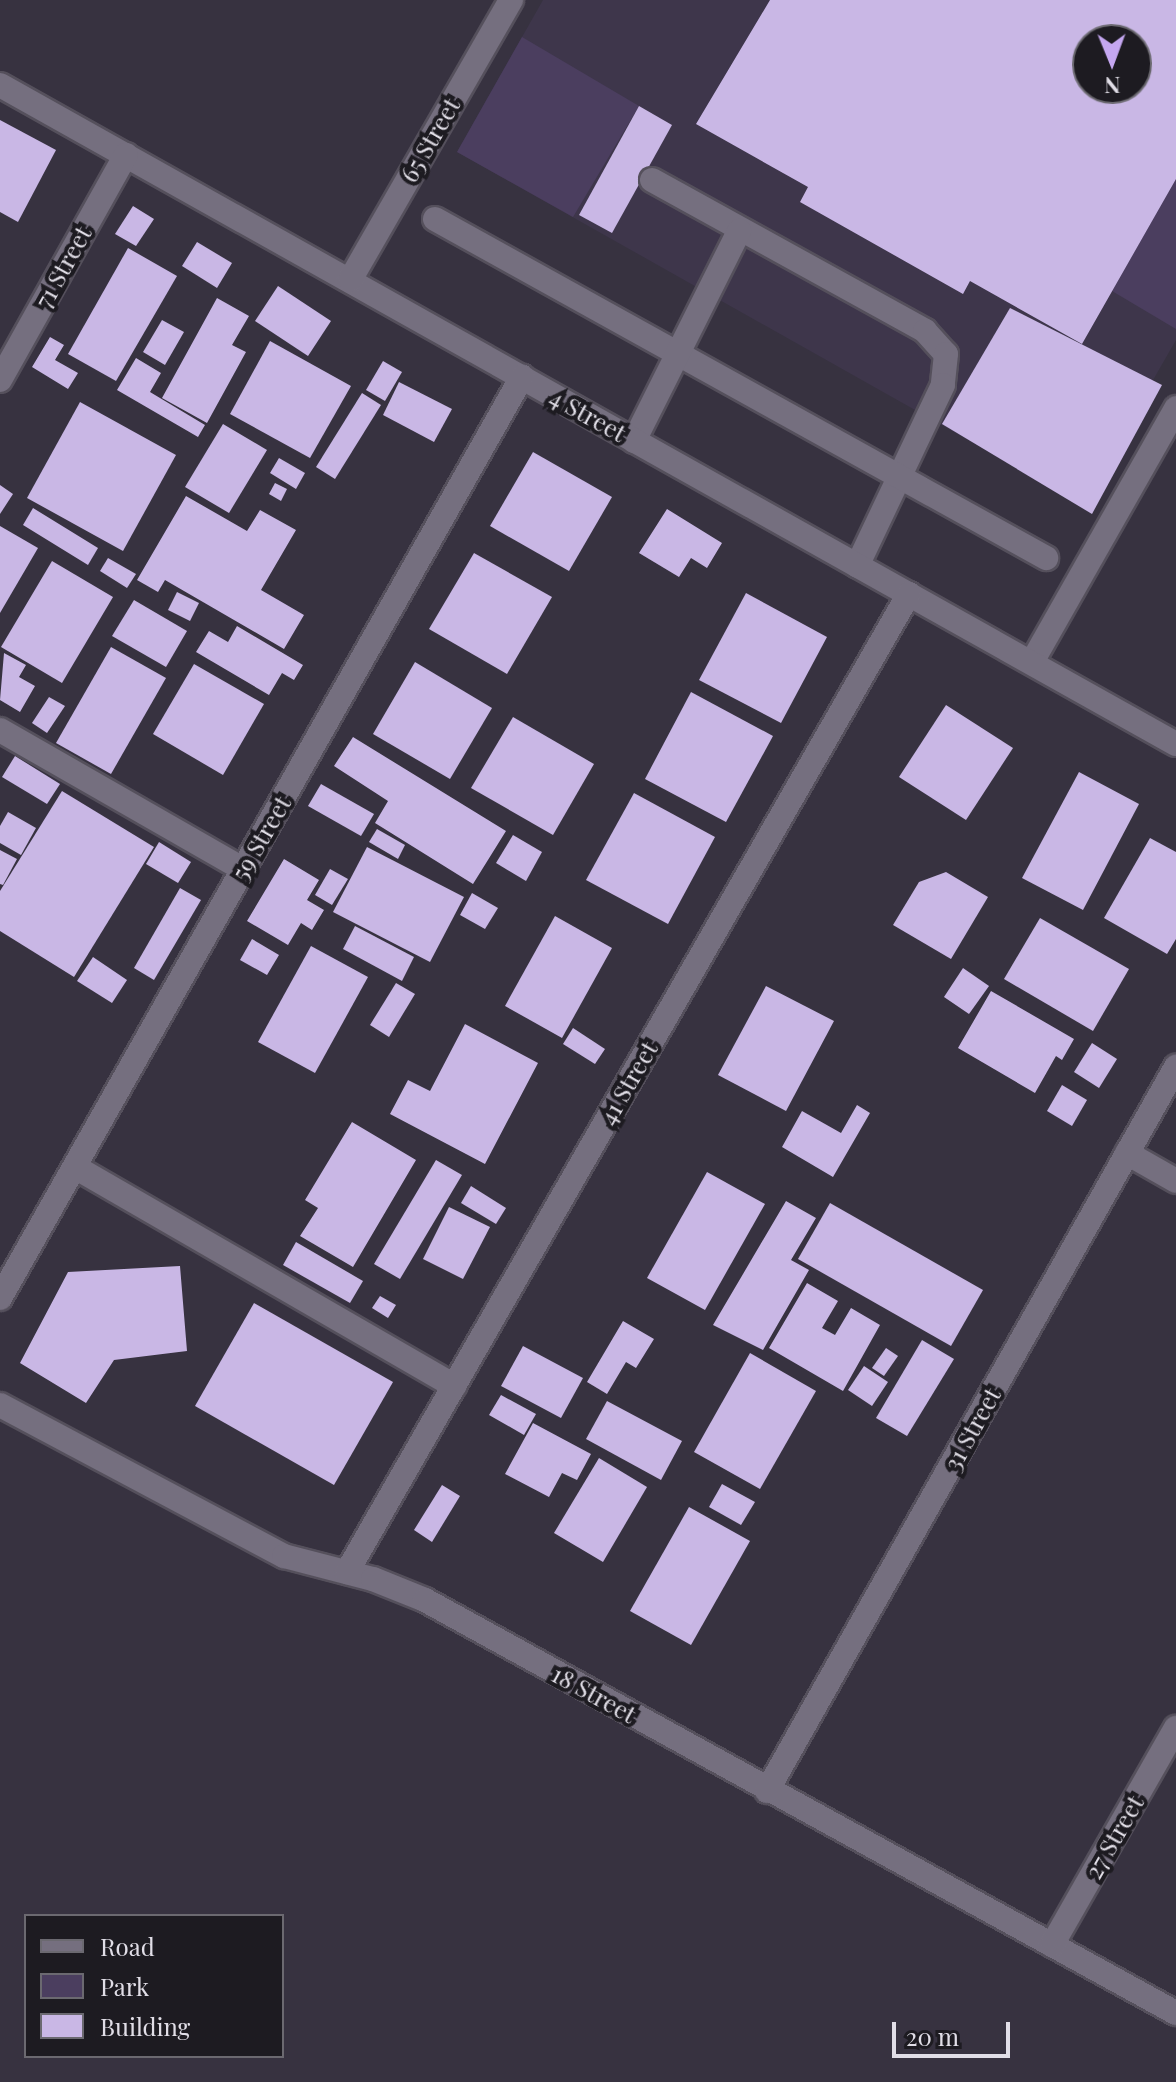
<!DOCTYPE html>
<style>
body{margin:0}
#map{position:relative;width:1176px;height:2082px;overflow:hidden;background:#373240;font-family:"Playfair Display",serif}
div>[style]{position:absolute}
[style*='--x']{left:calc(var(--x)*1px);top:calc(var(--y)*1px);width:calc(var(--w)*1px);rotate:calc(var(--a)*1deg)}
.built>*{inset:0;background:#3e364b}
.green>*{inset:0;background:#4b3e5f}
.building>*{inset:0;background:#c9b7e5}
.roads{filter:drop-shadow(2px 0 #55505c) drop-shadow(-2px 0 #55505c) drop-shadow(0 2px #55505c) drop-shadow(0 -2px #55505c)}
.lane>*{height:24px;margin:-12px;padding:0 12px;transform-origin:12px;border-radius:12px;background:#756f7f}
.street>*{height:24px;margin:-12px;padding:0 12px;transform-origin:12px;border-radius:12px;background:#756f7f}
span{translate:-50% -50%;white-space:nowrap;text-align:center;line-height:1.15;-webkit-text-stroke:8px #1d1b21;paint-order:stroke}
.street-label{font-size:24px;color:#e1dee7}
.legend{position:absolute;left:24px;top:1914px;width:260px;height:144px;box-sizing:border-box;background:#1d1b21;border:2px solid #6b6970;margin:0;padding:10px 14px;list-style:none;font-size:24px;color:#e1dee7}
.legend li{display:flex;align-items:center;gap:16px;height:40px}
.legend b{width:40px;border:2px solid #6b6970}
.north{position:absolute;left:1072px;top:24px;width:80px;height:80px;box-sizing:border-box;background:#1d1b21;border:2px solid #6b6970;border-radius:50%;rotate:179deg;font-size:22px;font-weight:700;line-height:32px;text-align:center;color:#e1dee7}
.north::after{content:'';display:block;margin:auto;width:28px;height:36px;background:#c5a7f1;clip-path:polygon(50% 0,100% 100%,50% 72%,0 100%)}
.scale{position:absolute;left:892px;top:2022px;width:118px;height:36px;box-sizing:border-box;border:4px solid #e1dee7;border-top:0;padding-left:10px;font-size:24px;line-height:28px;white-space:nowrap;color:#e1dee7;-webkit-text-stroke:6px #1d1b21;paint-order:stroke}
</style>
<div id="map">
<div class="built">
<i style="clip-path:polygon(evenodd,543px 0,1176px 0,1176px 340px,1082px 504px,457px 152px,543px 0,1088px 40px,1136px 40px,1136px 88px,1088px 88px,1088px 40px)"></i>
</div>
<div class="green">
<i style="clip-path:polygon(522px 37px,639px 106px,573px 217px,457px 152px)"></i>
<i style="clip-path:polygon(1176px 178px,1176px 329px,1112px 291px)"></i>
</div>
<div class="building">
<i style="clip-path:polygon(evenodd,770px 0,1176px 0,1176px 179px,1082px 344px,970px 281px,963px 294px,800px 202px,808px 187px,696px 124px,770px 0,1088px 40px,1136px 40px,1136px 88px,1088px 88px,1088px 40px)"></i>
<i style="clip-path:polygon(639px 106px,672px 125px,612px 233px,579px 215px)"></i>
<i style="clip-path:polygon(0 120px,56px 150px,18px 222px,0 212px)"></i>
<i style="clip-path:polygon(133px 206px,154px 219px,136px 246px,115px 234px)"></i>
<i style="clip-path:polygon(197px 242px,232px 263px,217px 288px,182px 266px)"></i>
<i style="clip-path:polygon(128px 248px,177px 276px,116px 381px,68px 354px)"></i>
<i style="clip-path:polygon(278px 286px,331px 321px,308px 356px,255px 321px)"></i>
<i style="clip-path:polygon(217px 298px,249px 316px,232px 345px,246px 352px,207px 423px,162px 398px)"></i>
<i style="clip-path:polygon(1010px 308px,1162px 385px,1092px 514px,942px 424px)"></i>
<i style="clip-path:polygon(162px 320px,184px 332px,165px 365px,143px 352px)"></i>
<i style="clip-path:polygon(50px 337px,64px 345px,55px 360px,78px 373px,68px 389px,32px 367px)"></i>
<i style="clip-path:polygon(270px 341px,351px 386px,310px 458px,230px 414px)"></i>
<i style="clip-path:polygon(136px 358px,161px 373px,150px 392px,205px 425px,198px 437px,117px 390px)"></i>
<i style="clip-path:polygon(383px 361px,402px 372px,385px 401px,366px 390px)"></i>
<i style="clip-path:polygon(399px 382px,452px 409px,434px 442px,383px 415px)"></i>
<i style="clip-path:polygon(362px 393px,381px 405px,335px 479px,316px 467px)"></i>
<i style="clip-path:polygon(80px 402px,176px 455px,123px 551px,27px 498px)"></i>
<i style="clip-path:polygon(223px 424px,267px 450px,229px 513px,185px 487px)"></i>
<i style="clip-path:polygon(533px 452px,612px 497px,569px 571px,490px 526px)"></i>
<i style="clip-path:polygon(279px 458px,305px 473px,296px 489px,270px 473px)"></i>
<i style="clip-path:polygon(275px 483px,287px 489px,281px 501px,269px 494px)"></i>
<i style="clip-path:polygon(0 485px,13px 494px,0 514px)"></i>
<i style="clip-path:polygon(186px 496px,247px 531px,260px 510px,296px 530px,261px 590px,304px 615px,284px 649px,165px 580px,158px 592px,137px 580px)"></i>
<i style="clip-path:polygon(33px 508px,98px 548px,88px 565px,23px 525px)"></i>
<i style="clip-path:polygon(667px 509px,722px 543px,707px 568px,691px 558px,679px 577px,639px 553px)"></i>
<i style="clip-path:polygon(0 526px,38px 548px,0 613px)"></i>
<i style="clip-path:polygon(474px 553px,552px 597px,507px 674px,429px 629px)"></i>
<i style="clip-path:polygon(108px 558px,136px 574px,127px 588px,100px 571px)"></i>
<i style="clip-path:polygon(52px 561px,113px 597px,62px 683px,1px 647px)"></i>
<i style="clip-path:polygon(177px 592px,199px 603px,190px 621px,168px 610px)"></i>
<i style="clip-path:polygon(746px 593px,827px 637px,781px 723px,699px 680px)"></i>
<i style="clip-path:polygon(134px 600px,187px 631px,166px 667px,112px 636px)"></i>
<i style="clip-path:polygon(237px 626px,303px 665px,294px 680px,282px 673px,269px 695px,196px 652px,209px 631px,228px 642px)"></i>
<i style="clip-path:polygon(111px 647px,166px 678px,111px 774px,56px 743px)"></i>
<i style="clip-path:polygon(4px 653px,26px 665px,19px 677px,35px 686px,20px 712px,0 700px)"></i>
<i style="clip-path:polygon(415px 662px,492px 708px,450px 779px,373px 734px)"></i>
<i style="clip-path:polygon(194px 664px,264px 704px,223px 775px,153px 734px)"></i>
<i style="clip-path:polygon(691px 692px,773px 736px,726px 822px,645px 779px)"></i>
<i style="clip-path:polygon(49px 697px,65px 706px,47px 733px,32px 723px)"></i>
<i style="clip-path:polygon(946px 705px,1013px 748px,966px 820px,899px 777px)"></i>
<i style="clip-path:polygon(513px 717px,594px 764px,553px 835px,471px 788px)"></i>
<i style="clip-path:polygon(353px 737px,506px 831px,473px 884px,375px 823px,388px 801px,334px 766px)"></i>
<i style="clip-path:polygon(15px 756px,60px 784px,47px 804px,2px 777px)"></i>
<i style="clip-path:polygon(1079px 772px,1139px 804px,1083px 910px,1022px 878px)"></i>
<i style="clip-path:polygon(321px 784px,374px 814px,361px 836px,308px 806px)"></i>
<i style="clip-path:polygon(62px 791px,154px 847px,74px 977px,0 931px,0 891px)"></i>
<i style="clip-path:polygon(634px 793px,715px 837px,668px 924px,586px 880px)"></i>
<i style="clip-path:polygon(8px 812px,36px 828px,21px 855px,0 843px,0 826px)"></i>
<i style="clip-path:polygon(377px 829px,405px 845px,398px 859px,369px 842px)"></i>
<i style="clip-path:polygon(513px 835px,542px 852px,526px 881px,496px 863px)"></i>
<i style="clip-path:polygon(1150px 838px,1176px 852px,1176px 939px,1167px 954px,1104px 918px)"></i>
<i style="clip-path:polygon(159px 842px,191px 862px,178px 883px,146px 864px)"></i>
<i style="clip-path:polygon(367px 847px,464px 897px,430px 962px,333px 912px)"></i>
<i style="clip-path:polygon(0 850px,17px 859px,3px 885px,0 884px)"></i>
<i style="clip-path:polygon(284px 859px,319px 880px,307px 900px,324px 910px,312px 930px,301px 923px,288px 945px,247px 921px)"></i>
<i style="clip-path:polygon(330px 869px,348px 879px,332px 905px,315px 895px)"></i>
<i style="clip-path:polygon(946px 872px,988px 897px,951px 959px,893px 925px,919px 882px)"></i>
<i style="clip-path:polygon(180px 888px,201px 900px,154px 980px,134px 968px)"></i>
<i style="clip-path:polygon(472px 893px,498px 908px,485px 929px,460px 915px)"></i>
<i style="clip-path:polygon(555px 916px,612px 948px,562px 1038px,505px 1006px)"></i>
<i style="clip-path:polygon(1040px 918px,1129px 969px,1093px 1031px,1004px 979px)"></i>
<i style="clip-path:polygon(355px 926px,414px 957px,402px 981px,343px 949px)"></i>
<i style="clip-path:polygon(252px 939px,279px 955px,267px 975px,240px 960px)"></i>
<i style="clip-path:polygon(311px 946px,368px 977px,315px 1073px,258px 1042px)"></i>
<i style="clip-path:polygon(93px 957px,127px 980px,112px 1003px,77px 981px)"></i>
<i style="clip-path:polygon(963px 968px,989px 986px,969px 1014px,944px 997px)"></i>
<i style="clip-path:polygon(396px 983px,415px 994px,389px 1037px,370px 1025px)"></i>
<i style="clip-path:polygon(766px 986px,834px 1021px,786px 1111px,718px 1075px)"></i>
<i style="clip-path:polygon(991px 991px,1074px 1039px,1062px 1060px,1056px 1056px,1035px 1093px,958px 1048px)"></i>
<i style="clip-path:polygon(465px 1024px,538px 1063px,485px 1164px,390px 1114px,408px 1080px,430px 1091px)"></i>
<i style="clip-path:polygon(573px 1028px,605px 1049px,595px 1064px,563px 1044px)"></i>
<i style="clip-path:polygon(1092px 1043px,1117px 1059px,1099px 1088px,1074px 1072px)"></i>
<i style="clip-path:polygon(1062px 1085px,1087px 1100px,1072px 1126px,1047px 1111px)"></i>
<i style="clip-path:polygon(857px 1105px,870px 1113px,833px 1177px,782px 1147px,802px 1111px,841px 1133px)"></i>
<i style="clip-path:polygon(352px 1122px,416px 1160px,353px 1267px,300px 1236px,318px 1208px,305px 1200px)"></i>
<i style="clip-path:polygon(436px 1160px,462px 1175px,400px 1279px,374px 1264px)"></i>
<i style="clip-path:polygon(707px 1172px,765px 1204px,705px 1310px,647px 1278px)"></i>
<i style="clip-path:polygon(471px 1186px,506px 1208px,496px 1224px,461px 1203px)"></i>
<i style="clip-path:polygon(786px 1201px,816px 1218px,791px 1260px,809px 1270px,763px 1350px,713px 1325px)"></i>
<i style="clip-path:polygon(830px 1203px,983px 1290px,951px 1346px,798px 1259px)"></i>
<i style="clip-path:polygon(449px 1207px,490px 1227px,463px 1279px,423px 1259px)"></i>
<i style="clip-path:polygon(296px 1242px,363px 1281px,350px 1303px,283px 1265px)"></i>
<i style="clip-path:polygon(180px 1266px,187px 1351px,114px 1360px,86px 1403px,20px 1363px,68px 1272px)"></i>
<i style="clip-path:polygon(807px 1283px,838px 1301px,822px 1328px,835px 1335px,851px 1308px,880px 1325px,843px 1391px,769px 1348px)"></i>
<i style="clip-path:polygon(380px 1296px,396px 1305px,388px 1318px,372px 1308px)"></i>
<i style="clip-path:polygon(254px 1303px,393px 1382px,334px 1485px,195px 1406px)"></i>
<i style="clip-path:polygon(623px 1321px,654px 1339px,636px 1368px,626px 1362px,607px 1394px,587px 1382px)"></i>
<i style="clip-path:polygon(922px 1340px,954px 1359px,907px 1436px,876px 1418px)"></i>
<i style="clip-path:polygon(523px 1346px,583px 1378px,561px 1418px,501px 1386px)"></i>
<i style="clip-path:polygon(886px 1348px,898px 1356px,884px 1376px,872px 1368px)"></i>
<i style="clip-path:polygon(750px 1353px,816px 1391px,760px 1489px,694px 1452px)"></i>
<i style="clip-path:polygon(864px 1366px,888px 1382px,872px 1406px,848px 1390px)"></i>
<i style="clip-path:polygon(501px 1395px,536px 1414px,524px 1435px,489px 1415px)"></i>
<i style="clip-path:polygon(607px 1401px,682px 1441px,661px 1480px,586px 1439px)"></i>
<i style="clip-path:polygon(533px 1423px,591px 1454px,577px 1480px,562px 1473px,549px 1497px,505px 1474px)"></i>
<i style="clip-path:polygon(599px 1458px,647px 1487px,603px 1562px,554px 1533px)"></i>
<i style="clip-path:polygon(722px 1484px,755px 1502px,741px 1525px,709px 1507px)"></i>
<i style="clip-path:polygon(442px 1485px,460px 1496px,432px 1542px,414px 1530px)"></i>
<i style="clip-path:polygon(689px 1507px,750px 1541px,691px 1645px,630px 1611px)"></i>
</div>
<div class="roads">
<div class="lane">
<i style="--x:652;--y:180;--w:312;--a:28.9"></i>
<i style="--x:925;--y:331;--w:31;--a:48"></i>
<i style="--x:946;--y:354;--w:31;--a:96"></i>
<i style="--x:943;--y:385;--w:200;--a:115.4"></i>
<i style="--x:435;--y:219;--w:699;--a:29.02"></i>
<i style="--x:634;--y:441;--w:235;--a:-63.4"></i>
<i style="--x:1032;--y:662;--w:292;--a:-60.4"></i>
<i style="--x:0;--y:730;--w:280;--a:29.8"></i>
<i style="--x:75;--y:1167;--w:438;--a:30"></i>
</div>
<div class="street">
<i style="--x:0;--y:85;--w:1348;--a:29.27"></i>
<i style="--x:350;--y:280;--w:323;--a:-60.1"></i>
<i style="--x:0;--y:380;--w:258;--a:-60.8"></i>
<i style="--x:1127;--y:1153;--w:56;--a:29.7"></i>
<i style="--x:0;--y:1298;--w:1059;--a:-60.46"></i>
<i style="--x:0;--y:1405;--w:322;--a:28"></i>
<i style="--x:284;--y:1556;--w:92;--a:14.5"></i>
<i style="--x:373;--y:1579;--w:56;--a:22"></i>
<i style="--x:425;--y:1600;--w:857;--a:28.81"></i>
<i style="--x:347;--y:1572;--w:1128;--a:-60.12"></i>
<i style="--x:767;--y:1791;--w:832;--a:-60.54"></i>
<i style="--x:1052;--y:1945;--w:250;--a:-60.3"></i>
</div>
</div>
<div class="street-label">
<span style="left:430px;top:140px;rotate:-60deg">65 Street</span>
<span style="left:63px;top:267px;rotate:-61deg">71 Street</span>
<span style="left:588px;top:415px;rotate:29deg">4 Street</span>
<span style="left:261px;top:838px;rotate:-60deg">59 Street</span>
<span style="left:628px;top:1083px;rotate:-60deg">41 Street</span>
<span style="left:972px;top:1429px;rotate:-61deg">31 Street</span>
<span style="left:594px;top:1694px;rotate:29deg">18 Street</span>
<span style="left:1114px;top:1837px;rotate:-60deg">27 Street</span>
</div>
<ul class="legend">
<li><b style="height:10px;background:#756f7f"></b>Road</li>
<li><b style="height:22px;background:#4b3e5f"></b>Park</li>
<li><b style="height:22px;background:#c9b7e5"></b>Building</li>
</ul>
<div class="north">N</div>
<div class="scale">20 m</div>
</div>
